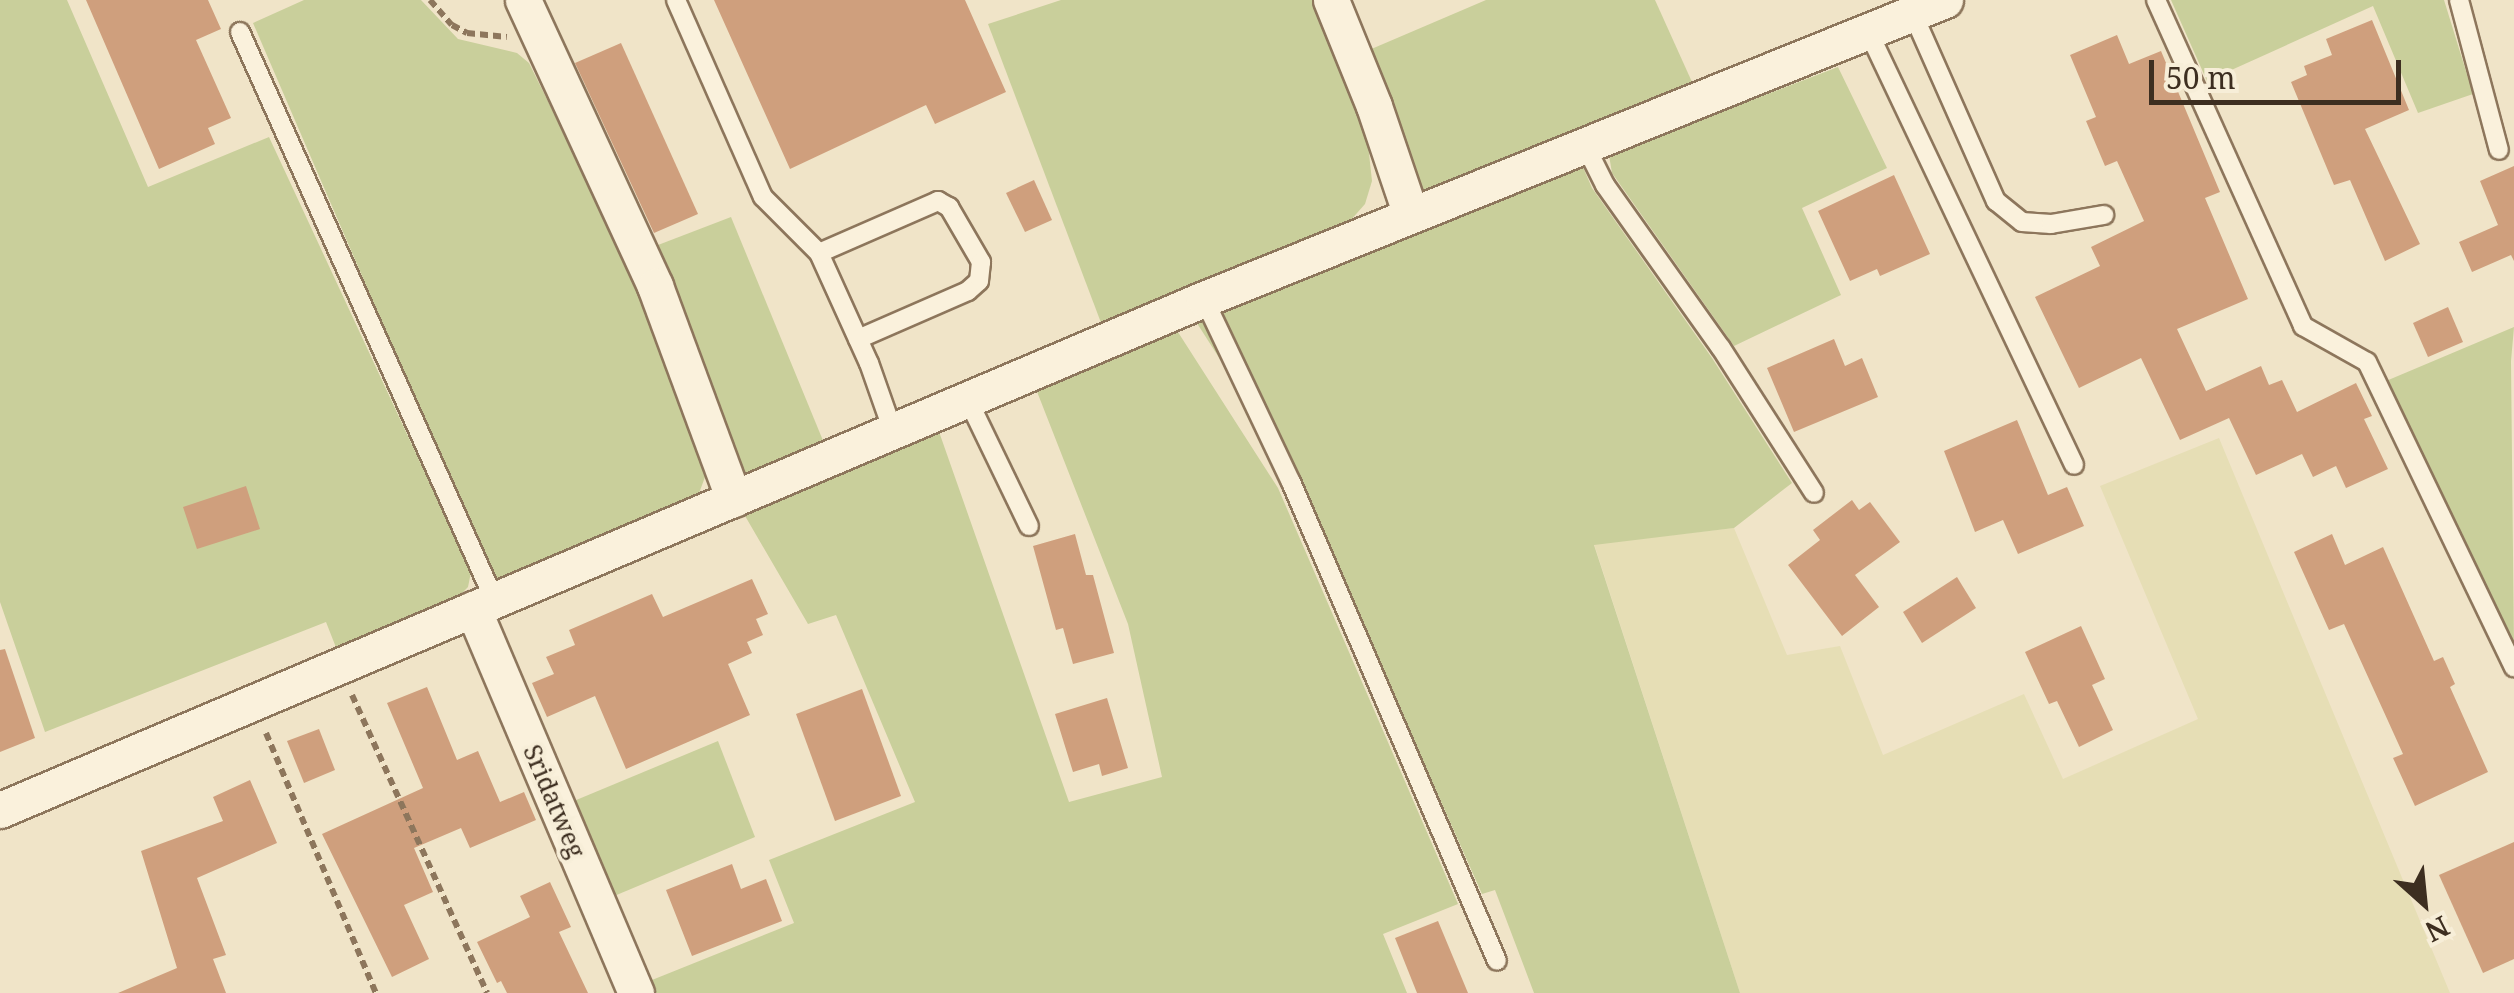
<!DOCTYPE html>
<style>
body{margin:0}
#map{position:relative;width:2514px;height:993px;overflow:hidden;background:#f0e4c8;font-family:"Noto Serif",serif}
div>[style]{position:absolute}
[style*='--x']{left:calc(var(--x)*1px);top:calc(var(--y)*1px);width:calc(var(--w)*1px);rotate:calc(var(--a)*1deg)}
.farmland>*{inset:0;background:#e6deb5}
.green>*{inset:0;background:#c9cf9b}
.building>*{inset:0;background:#cf9f7d}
.path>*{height:6px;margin-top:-3px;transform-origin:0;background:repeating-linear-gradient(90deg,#8d765c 0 8px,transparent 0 13px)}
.roads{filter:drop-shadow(2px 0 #8d765c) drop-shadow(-2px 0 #8d765c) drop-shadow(0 2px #8d765c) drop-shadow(0 -2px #8d765c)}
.lane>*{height:18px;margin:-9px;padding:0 9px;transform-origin:9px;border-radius:9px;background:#faf1dc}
.street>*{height:35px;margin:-17.5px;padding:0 17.5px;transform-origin:17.5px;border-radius:17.5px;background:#faf1dc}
span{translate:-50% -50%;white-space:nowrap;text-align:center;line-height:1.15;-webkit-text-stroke:8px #f7eed8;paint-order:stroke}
.street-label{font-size:25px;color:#3d2e20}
.north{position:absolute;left:2374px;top:853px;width:100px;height:100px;-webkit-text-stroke:8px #f7eed8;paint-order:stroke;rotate:153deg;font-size:28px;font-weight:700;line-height:40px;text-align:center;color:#3d2e20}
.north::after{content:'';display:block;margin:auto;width:35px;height:45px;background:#3d2e20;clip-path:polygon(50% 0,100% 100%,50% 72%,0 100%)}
.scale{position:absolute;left:2149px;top:60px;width:252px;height:45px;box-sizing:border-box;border:5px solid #3d2e20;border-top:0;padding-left:12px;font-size:30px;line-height:35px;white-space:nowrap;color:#3d2e20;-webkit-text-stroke:8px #f7eed8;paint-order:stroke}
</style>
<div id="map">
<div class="farmland">
<i style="clip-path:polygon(2219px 438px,2450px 993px,1740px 993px,1594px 544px,1734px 528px,1787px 655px,1840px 646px,1883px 755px,2024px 694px,2063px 779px,2198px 719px,2100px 486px)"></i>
</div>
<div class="green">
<i style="clip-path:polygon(0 0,67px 0,148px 187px,269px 137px,471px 572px,468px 587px,456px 599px,337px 650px,326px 622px,45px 732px,0 602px)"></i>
<i style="clip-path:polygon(304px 0,421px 0,458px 39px,517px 53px,529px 63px,618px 243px,691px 421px,705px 477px,698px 496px,500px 583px,491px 575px,253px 23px)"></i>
<i style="clip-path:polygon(1061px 0,1317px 0,1367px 135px,1372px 181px,1365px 204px,1350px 221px,1103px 328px,988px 24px)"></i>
<i style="clip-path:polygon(1486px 0,1655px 0,1692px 82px,1430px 190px,1408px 188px,1362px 53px)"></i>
<i style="clip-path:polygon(2171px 0,2444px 0,2473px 94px,2418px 113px,2373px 6px,2207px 81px)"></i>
<i style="clip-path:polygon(1838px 67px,1887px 168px,1802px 208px,1841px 295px,1734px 346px,1612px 173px,1609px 155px)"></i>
<i style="clip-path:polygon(1582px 165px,1592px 188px,1712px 358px,1792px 483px,1734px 528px,1594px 545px,1740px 993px,1534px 993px,1495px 890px,1482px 894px,1301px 486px,1193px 317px)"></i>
<i style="clip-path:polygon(731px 217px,824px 443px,734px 480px,645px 250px)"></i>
<i style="clip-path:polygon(2514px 327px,2511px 361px,2514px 649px,2386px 381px)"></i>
<i style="clip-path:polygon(1176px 329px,1278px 488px,1458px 904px,1383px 934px,1407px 993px,651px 993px,647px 982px,794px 923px,769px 860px,915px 802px,836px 615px,808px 624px,741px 509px,937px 426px,1069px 802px,1162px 777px,1128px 624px,1034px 384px)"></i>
<i style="clip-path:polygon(718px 741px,755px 837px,607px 899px,569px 803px)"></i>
</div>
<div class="building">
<i style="clip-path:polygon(86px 0,208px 0,221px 29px,196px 40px,231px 118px,208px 128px,215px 144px,159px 169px)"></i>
<i style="clip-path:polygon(714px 0,965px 0,1006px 92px,935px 124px,926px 105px,790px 169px)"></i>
<i style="clip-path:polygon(2372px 20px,2409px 110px,2365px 129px,2420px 244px,2385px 261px,2350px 180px,2334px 185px,2291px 82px,2307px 75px,2304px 66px,2332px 55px,2326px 39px)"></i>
<i style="clip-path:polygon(2117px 35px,2129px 64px,2161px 51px,2220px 192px,2205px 198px,2248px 299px,2177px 329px,2206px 391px,2261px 366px,2269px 385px,2282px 380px,2297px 412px,2356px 383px,2372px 416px,2364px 419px,2388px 469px,2346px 488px,2336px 466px,2313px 477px,2302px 454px,2256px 475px,2229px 418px,2180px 440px,2141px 358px,2079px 388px,2035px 297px,2100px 266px,2091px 247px,2144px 221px,2117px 161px,2105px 166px,2086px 121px,2096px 117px,2070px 55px)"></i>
<i style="clip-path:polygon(621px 43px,698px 214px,654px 233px,575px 63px)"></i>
<i style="clip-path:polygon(2514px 166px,2514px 261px,2511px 255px,2472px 272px,2459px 242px,2498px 225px,2480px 181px)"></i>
<i style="clip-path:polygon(1894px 175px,1930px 254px,1880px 276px,1877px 269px,1850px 281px,1818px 211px)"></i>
<i style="clip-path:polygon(1034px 180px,1052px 220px,1025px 232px,1006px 193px)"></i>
<i style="clip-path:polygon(2448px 307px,2463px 342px,2428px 357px,2413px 323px)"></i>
<i style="clip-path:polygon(1834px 339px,1845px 366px,1862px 358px,1878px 397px,1794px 432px,1767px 368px)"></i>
<i style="clip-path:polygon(2017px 420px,2048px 495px,2067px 487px,2084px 526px,2018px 554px,2003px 520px,1975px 532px,1944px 451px)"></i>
<i style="clip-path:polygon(246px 486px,260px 529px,197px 549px,183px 507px)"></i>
<i style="clip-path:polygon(1852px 500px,1859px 510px,1870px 502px,1900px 542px,1855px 575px,1879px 607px,1842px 636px,1788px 565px,1820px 540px,1813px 530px)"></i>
<i style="clip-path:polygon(1075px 534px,1086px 575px,1093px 575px,1114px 653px,1073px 664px,1063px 628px,1056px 630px,1033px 546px)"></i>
<i style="clip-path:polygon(2332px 534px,2345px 565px,2383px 547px,2434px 661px,2443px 657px,2455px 684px,2450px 687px,2488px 772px,2415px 806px,2393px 758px,2403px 754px,2344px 624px,2329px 630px,2294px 552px)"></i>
<i style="clip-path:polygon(1957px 577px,1976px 608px,1922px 643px,1903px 612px)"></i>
<i style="clip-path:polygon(752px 579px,768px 614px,756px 619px,763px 635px,747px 642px,752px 653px,728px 664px,750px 715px,626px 769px,595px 696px,547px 717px,532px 683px,554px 674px,546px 657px,575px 645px,569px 630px,652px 594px,663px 617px)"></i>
<i style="clip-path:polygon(2081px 626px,2105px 679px,2092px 685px,2113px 730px,2079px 747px,2057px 701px,2049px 704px,2025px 652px)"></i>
<i style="clip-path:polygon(5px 649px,35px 738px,0 752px,0 650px)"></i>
<i style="clip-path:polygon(427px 687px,457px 760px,478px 751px,500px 802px,524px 792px,536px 820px,470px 848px,461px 828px,414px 848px,433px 892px,404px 905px,429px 959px,392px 977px,322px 834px,423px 788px,387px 703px)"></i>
<i style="clip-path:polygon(862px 689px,901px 796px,835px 821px,796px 714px)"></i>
<i style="clip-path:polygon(1107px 698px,1128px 768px,1102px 776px,1099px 764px,1073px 772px,1055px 714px)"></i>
<i style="clip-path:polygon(319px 729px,335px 770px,304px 783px,287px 741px)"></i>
<i style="clip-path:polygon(250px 780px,277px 843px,197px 878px,226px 955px,213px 959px,226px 993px,118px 993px,177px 968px,141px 851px,223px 821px,213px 797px)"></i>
<i style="clip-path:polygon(2514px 842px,2514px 959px,2483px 973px,2439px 875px)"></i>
<i style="clip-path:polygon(732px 864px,741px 889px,766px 879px,782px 921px,692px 956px,666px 890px)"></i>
<i style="clip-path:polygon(550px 882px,571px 927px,559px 932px,588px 993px,507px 993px,501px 981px,497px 983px,477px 942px,530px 917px,520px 896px)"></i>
<i style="clip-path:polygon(1438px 921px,1468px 993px,1417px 993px,1395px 938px)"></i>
</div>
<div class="path">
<i style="--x:430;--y:0;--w:33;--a:49"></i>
<i style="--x:452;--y:25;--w:17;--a:28"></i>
<i style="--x:467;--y:33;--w:40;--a:5.7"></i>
<i style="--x:352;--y:695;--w:327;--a:65.6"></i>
<i style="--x:266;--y:733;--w:282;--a:67.1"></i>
</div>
<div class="roads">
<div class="lane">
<i style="--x:676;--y:0;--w:215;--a:66.2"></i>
<i style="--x:763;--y:197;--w:79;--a:45"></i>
<i style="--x:819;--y:253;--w:121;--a:65.6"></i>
<i style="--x:869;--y:363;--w:72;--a:70.6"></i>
<i style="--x:2156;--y:0;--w:358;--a:65.7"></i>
<i style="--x:2303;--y:326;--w:73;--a:29.4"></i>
<i style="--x:2367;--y:362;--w:339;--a:64.3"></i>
<i style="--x:2459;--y:0;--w:155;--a:75.1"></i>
<i style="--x:1913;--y:14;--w:205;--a:66.1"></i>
<i style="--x:1996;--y:201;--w:33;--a:39"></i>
<i style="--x:2022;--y:222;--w:29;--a:4"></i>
<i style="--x:2051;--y:224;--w:54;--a:-9.6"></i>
<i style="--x:240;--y:32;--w:621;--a:65.87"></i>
<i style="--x:1869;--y:33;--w:478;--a:64.6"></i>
<i style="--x:1585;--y:145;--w:45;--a:63.4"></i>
<i style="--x:1605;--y:185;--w:200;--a:54.6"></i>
<i style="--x:1721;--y:348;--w:172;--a:57.3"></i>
<i style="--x:819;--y:253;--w:130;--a:-23.6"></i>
<i style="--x:938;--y:201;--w:13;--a:29"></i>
<i style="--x:949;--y:207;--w:64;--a:59.8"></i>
<i style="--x:981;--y:262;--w:19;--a:96"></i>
<i style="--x:979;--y:281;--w:15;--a:138"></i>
<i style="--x:968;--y:291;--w:120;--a:156.4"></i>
<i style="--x:1204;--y:299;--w:203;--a:64.6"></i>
<i style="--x:1291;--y:482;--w:521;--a:66.73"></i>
<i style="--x:968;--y:400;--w:140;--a:64.2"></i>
</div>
<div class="street">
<i style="--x:523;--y:0;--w:315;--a:65.2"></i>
<i style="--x:655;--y:286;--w:227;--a:69.7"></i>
<i style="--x:1331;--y:0;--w:114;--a:67.9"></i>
<i style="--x:1374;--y:106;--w:115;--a:71.3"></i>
<i style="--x:473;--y:609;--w:417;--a:67"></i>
<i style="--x:0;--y:810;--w:1308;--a:-23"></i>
<i style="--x:1204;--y:299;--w:799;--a:-21.97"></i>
</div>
</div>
<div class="street-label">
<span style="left:555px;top:801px;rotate:67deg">Sridatweg</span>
</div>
<div class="north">N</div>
<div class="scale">50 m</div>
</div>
